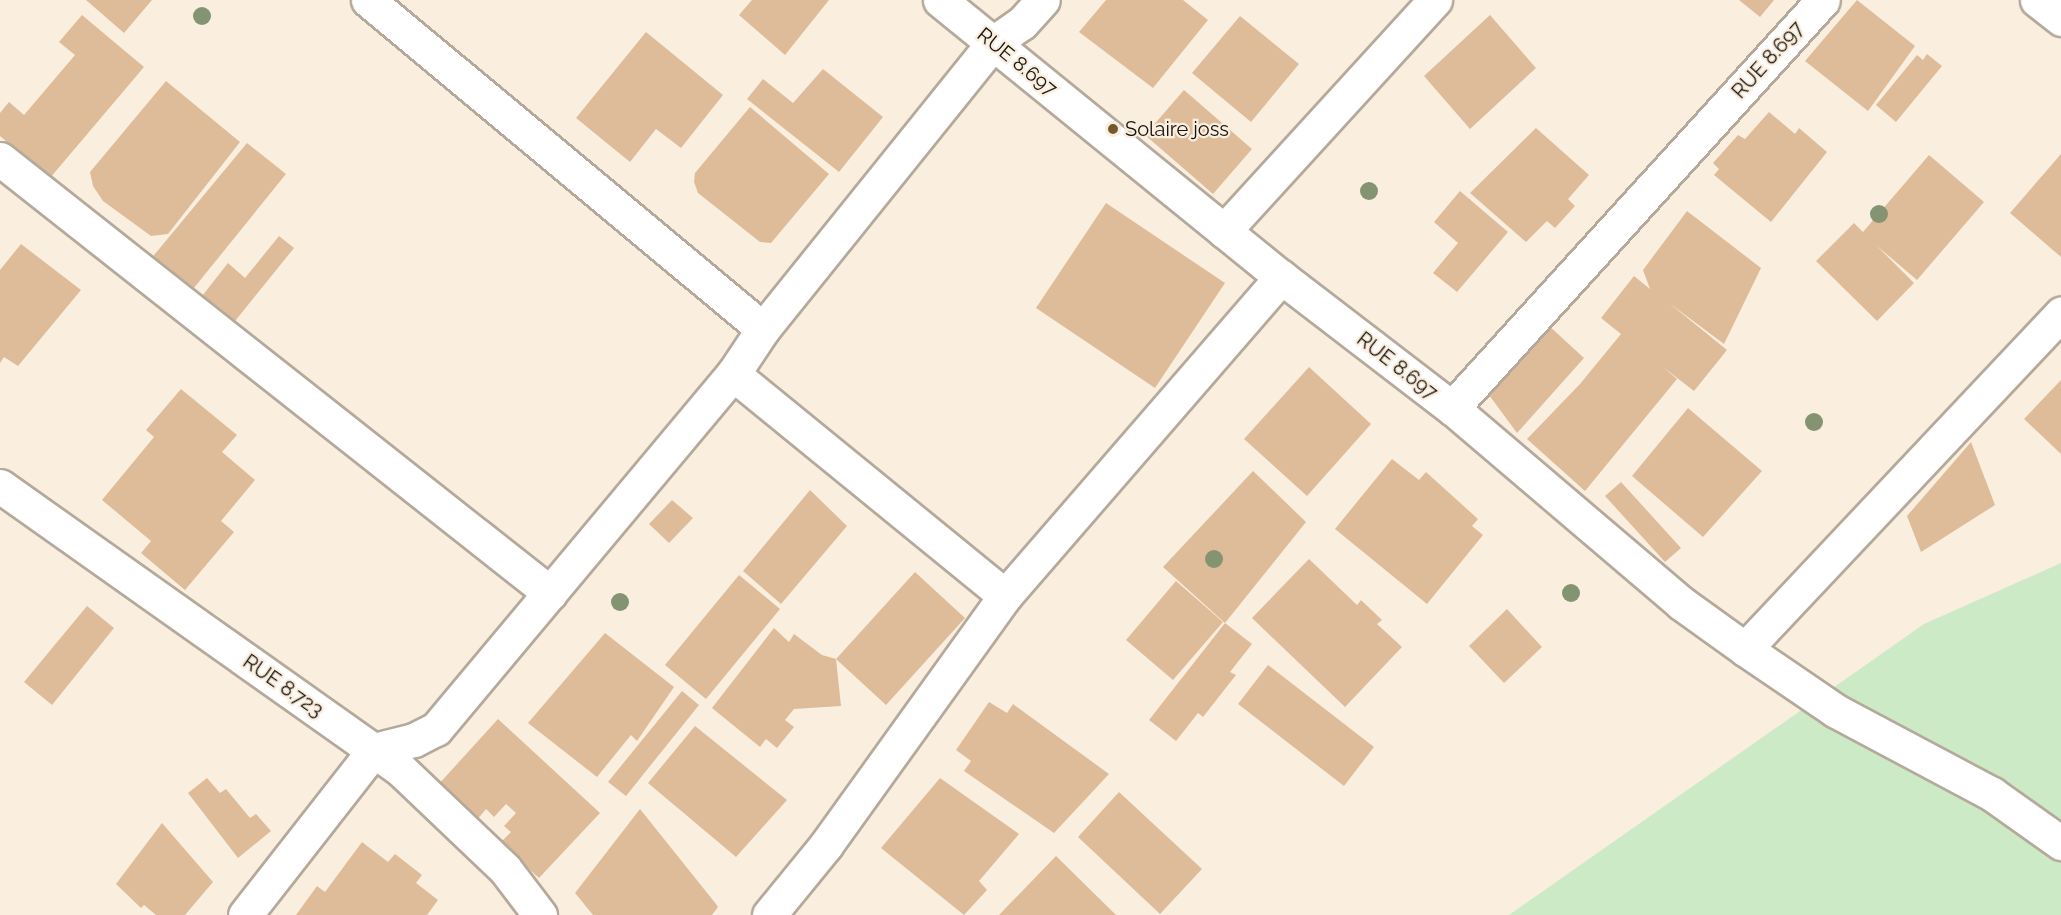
<!DOCTYPE html>
<style>
body{margin:0}
#map{position:relative;width:2061px;height:915px;overflow:hidden;background:#faeedf;font-family:Raleway,sans-serif}
div>[style]{position:absolute}
[style*='--x']{left:calc(var(--x)*1px);top:calc(var(--y)*1px);width:calc(var(--w)*1px);rotate:calc(var(--a)*1deg)}
.green>*{inset:0;background:#cdeac6}
.building>*{inset:0;background:#dfbc99}
.roads{filter:drop-shadow(2px 0 #b5a99b) drop-shadow(-2px 0 #b5a99b) drop-shadow(0 2px #b5a99b) drop-shadow(0 -2px #b5a99b)}
.minor>*{height:33px;margin:-16.5px;padding:0 16.5px;transform-origin:16.5px;border-radius:16.5px;background:#fff}
.trees>*{width:18px;height:18px;margin:-9px;border-radius:50%;background:#849472}
.dots>*{width:16px;height:16px;translate:-50% -50%;box-sizing:border-box;border:3px solid #faeedf;border-radius:50%}
span{translate:-50% -50%;white-space:nowrap;text-align:center;line-height:1.15;-webkit-text-stroke:4.5px #faeedf;paint-order:stroke}
.street-label{font-size:20px;color:#16120d}
.poi-label{font-size:20px;color:#16120d}
.left{translate:0 -50%;text-align:left}
</style>
<div id="map">
<div class="green">
<i style="clip-path:polygon(2061px 563px,2061px 915px,1509px 915px,1924px 624px)"></i>
</div>
<div class="building">
<i style="clip-path:polygon(86px 0,152px 0,124px 33px)"></i>
<i style="clip-path:polygon(752px 0,829px 0,785px 55px,739px 15px)"></i>
<i style="clip-path:polygon(1106px 0,1183px 0,1208px 20px,1153px 88px,1079px 32px)"></i>
<i style="clip-path:polygon(1739px 0,1774px 0,1760px 17px)"></i>
<i style="clip-path:polygon(1857px 0,1915px 46px,1868px 111px,1805px 61px)"></i>
<i style="clip-path:polygon(82px 15px,144px 67px,50px 178px,0 136px,0 113px,9px 102px,24px 115px,75px 55px,59px 42px)"></i>
<i style="clip-path:polygon(1490px 15px,1536px 68px,1470px 129px,1424px 76px)"></i>
<i style="clip-path:polygon(1240px 16px,1299px 64px,1251px 122px,1192px 73px)"></i>
<i style="clip-path:polygon(646px 32px,723px 95px,681px 148px,656px 129px,630px 162px,576px 118px)"></i>
<i style="clip-path:polygon(1927px 54px,1942px 66px,1896px 122px,1876px 105px,1917px 55px,1923px 60px)"></i>
<i style="clip-path:polygon(823px 69px,883px 117px,839px 172px,747px 99px,763px 79px,793px 103px)"></i>
<i style="clip-path:polygon(166px 81px,240px 142px,168px 234px,151px 236px,103px 201px,93px 186px,90px 172px)"></i>
<i style="clip-path:polygon(1184px 90px,1252px 149px,1213px 194px,1145px 135px)"></i>
<i style="clip-path:polygon(750px 107px,829px 174px,771px 243px,760px 242px,698px 193px,694px 182px,695px 173px)"></i>
<i style="clip-path:polygon(1769px 112px,1795px 134px,1799px 128px,1827px 152px,1771px 222px,1714px 175px,1719px 169px,1713px 163px,1738px 135px,1745px 139px)"></i>
<i style="clip-path:polygon(1536px 128px,1589px 175px,1568px 199px,1575px 206px,1555px 228px,1547px 221px,1526px 242px,1470px 193px)"></i>
<i style="clip-path:polygon(247px 143px,286px 174px,185px 299px,145px 266px)"></i>
<i style="clip-path:polygon(2061px 154px,2061px 257px,2010px 213px)"></i>
<i style="clip-path:polygon(1929px 155px,1984px 202px,1917px 280px,1877px 246px,1914px 283px,1877px 321px,1816px 261px,1854px 223px,1863px 232px)"></i>
<i style="clip-path:polygon(1460px 191px,1508px 232px,1457px 292px,1433px 273px,1458px 243px,1434px 222px)"></i>
<i style="clip-path:polygon(1106px 203px,1225px 283px,1155px 388px,1036px 308px)"></i>
<i style="clip-path:polygon(1687px 211px,1761px 268px,1724px 344px,1669px 303px,1727px 350px,1694px 391px,1663px 367px,1677px 379px,1585px 491px,1527px 439px,1580px 384px,1621px 334px,1601px 318px,1634px 276px,1650px 289px,1643px 270px)"></i>
<i style="clip-path:polygon(279px 236px,294px 248px,227px 331px,195px 305px,228px 263px,245px 278px)"></i>
<i style="clip-path:polygon(21px 244px,81px 290px,18px 366px,4px 357px,0 363px,0 270px)"></i>
<i style="clip-path:polygon(1547px 324px,1584px 358px,1517px 433px,1489px 395px)"></i>
<i style="clip-path:polygon(1309px 367px,1371px 424px,1307px 496px,1244px 439px)"></i>
<i style="clip-path:polygon(2061px 380px,2061px 454px,2024px 419px)"></i>
<i style="clip-path:polygon(181px 389px,237px 435px,222px 452px,255px 480px,221px 521px,234px 532px,185px 590px,141px 553px,151px 541px,102px 500px,154px 437px,146px 430px)"></i>
<i style="clip-path:polygon(1688px 408px,1762px 471px,1703px 537px,1632px 476px)"></i>
<i style="clip-path:polygon(1971px 442px,1995px 505px,1921px 552px,1907px 516px)"></i>
<i style="clip-path:polygon(1392px 459px,1419px 480px,1426px 472px,1478px 519px,1472px 526px,1483px 535px,1427px 604px,1335px 529px)"></i>
<i style="clip-path:polygon(1253px 471px,1306px 522px,1225px 623px,1163px 567px)"></i>
<i style="clip-path:polygon(1621px 482px,1681px 548px,1665px 562px,1605px 496px)"></i>
<i style="clip-path:polygon(810px 490px,847px 526px,781px 604px,743px 571px)"></i>
<i style="clip-path:polygon(672px 500px,693px 518px,669px 543px,649px 524px)"></i>
<i style="clip-path:polygon(1309px 559px,1357px 605px,1361px 600px,1382px 620px,1377px 624px,1402px 647px,1345px 707px,1252px 618px)"></i>
<i style="clip-path:polygon(915px 572px,965px 618px,886px 705px,836px 659px,841px 706px,794px 709px,785px 720px,794px 727px,777px 748px,766px 739px,760px 747px,712px 708px,774px 628px,789px 642px,794px 634px,822px 655px,836px 659px)"></i>
<i style="clip-path:polygon(739px 575px,780px 609px,706px 699px,665px 665px)"></i>
<i style="clip-path:polygon(1176px 581px,1223px 622px,1173px 680px,1126px 640px)"></i>
<i style="clip-path:polygon(87px 606px,114px 628px,52px 705px,24px 682px)"></i>
<i style="clip-path:polygon(1507px 609px,1542px 647px,1504px 683px,1469px 646px)"></i>
<i style="clip-path:polygon(1225px 623px,1252px 644px,1230px 672px,1236px 675px,1203px 717px,1198px 713px,1176px 741px,1149px 720px)"></i>
<i style="clip-path:polygon(605px 633px,674px 687px,637px 741px,631px 735px,597px 777px,528px 723px)"></i>
<i style="clip-path:polygon(1268px 665px,1374px 747px,1344px 786px,1238px 704px)"></i>
<i style="clip-path:polygon(682px 691px,699px 705px,626px 796px,608px 782px)"></i>
<i style="clip-path:polygon(989px 702px,1007px 713px,1013px 704px,1109px 774px,1054px 833px,964px 771px,971px 761px,956px 750px)"></i>
<i style="clip-path:polygon(498px 719px,600px 813px,539px 878px,500px 843px,511px 832px,504px 826px,516px 813px,506px 804px,494px 817px,486px 809px,476px 821px,438px 785px)"></i>
<i style="clip-path:polygon(695px 726px,787px 800px,736px 857px,648px 783px)"></i>
<i style="clip-path:polygon(207px 778px,220px 793px,226px 789px,250px 818px,256px 814px,271px 831px,238px 858px,188px 793px)"></i>
<i style="clip-path:polygon(940px 778px,1019px 834px,979px 881px,987px 890px,964px 915px,881px 848px)"></i>
<i style="clip-path:polygon(1119px 792px,1202px 869px,1160px 914px,1078px 837px)"></i>
<i style="clip-path:polygon(640px 809px,716px 904px,718px 907px,712px 915px,593px 915px,575px 893px)"></i>
<i style="clip-path:polygon(162px 823px,213px 882px,185px 915px,156px 915px,144px 905px,141px 908px,116px 884px)"></i>
<i style="clip-path:polygon(362px 842px,388px 862px,395px 854px,422px 875px,416px 883px,438px 900px,427px 915px,296px 915px,317px 886px,325px 892px)"></i>
<i style="clip-path:polygon(1056px 856px,1116px 915px,999px 915px)"></i>
</div>
<div class="roads">
<div class="minor">
<i style="--x:368;--y:0;--w:514;--a:39.79"></i>
<i style="--x:940;--y:0;--w:439;--a:39.1"></i>
<i style="--x:1281;--y:277;--w:215;--a:37.5"></i>
<i style="--x:1452;--y:408;--w:551;--a:-47.72"></i>
<i style="--x:2037;--y:0;--w:31;--a:38"></i>
<i style="--x:0;--y:159;--w:701;--a:38.28"></i>
<i style="--x:1224;--y:231;--w:313;--a:-47.6"></i>
<i style="--x:733;--y:374;--w:351;--a:39.2"></i>
<i style="--x:1452;--y:408;--w:301;--a:40.4"></i>
<i style="--x:1681;--y:603;--w:79;--a:35.7"></i>
<i style="--x:1745;--y:649;--w:110;--a:34.3"></i>
<i style="--x:1836;--y:711;--w:177;--a:28"></i>
<i style="--x:1992;--y:794;--w:85;--a:35.4"></i>
<i style="--x:0;--y:486;--w:490;--a:35.3"></i>
<i style="--x:400;--y:769;--w:145;--a:43.6"></i>
<i style="--x:505;--y:869;--w:58;--a:52.7"></i>
<i style="--x:1745;--y:649;--w:461;--a:-46.7"></i>
<i style="--x:245;--y:915;--w:209;--a:-52"></i>
<i style="--x:374;--y:750;--w:41;--a:-14"></i>
<i style="--x:414;--y:740;--w:25;--a:-27"></i>
<i style="--x:436;--y:729;--w:463;--a:-50.1"></i>
<i style="--x:733;--y:374;--w:54;--a:-56.3"></i>
<i style="--x:763;--y:329;--w:367;--a:-51.2"></i>
<i style="--x:993;--y:43;--w:35;--a:-35"></i>
<i style="--x:1022;--y:23;--w:31;--a:-48"></i>
<i style="--x:769;--y:915;--w:90;--a:-50.8"></i>
<i style="--x:826;--y:845;--w:307;--a:-54.3"></i>
<i style="--x:1005;--y:596;--w:422;--a:-49.1"></i>
</div>
</div>
<div class="trees">
<i style="left:202px;top:16px"></i>
<i style="left:1369px;top:191px"></i>
<i style="left:1879px;top:214px"></i>
<i style="left:1814px;top:422px"></i>
<i style="left:1214px;top:559px"></i>
<i style="left:1571px;top:593px"></i>
<i style="left:620px;top:602px"></i>
</div>
<div class="dots">
<i style="left:1113px;top:129px;background:#76582c"></i>
</div>
<div class="street-label">
<span style="left:1768px;top:60px;rotate:-48deg">RUE 8.697</span>
<span style="left:1017px;top:62px;rotate:39deg">RUE 8.697</span>
<span style="left:1397px;top:366px;rotate:38deg">RUE 8.697</span>
<span style="left:283px;top:686px;rotate:35deg">RUE 8.723</span>
</div>
<div class="poi-label">
<span class="left" style="left:1125px;top:129px">Solaire joss</span>
</div>
</div>
